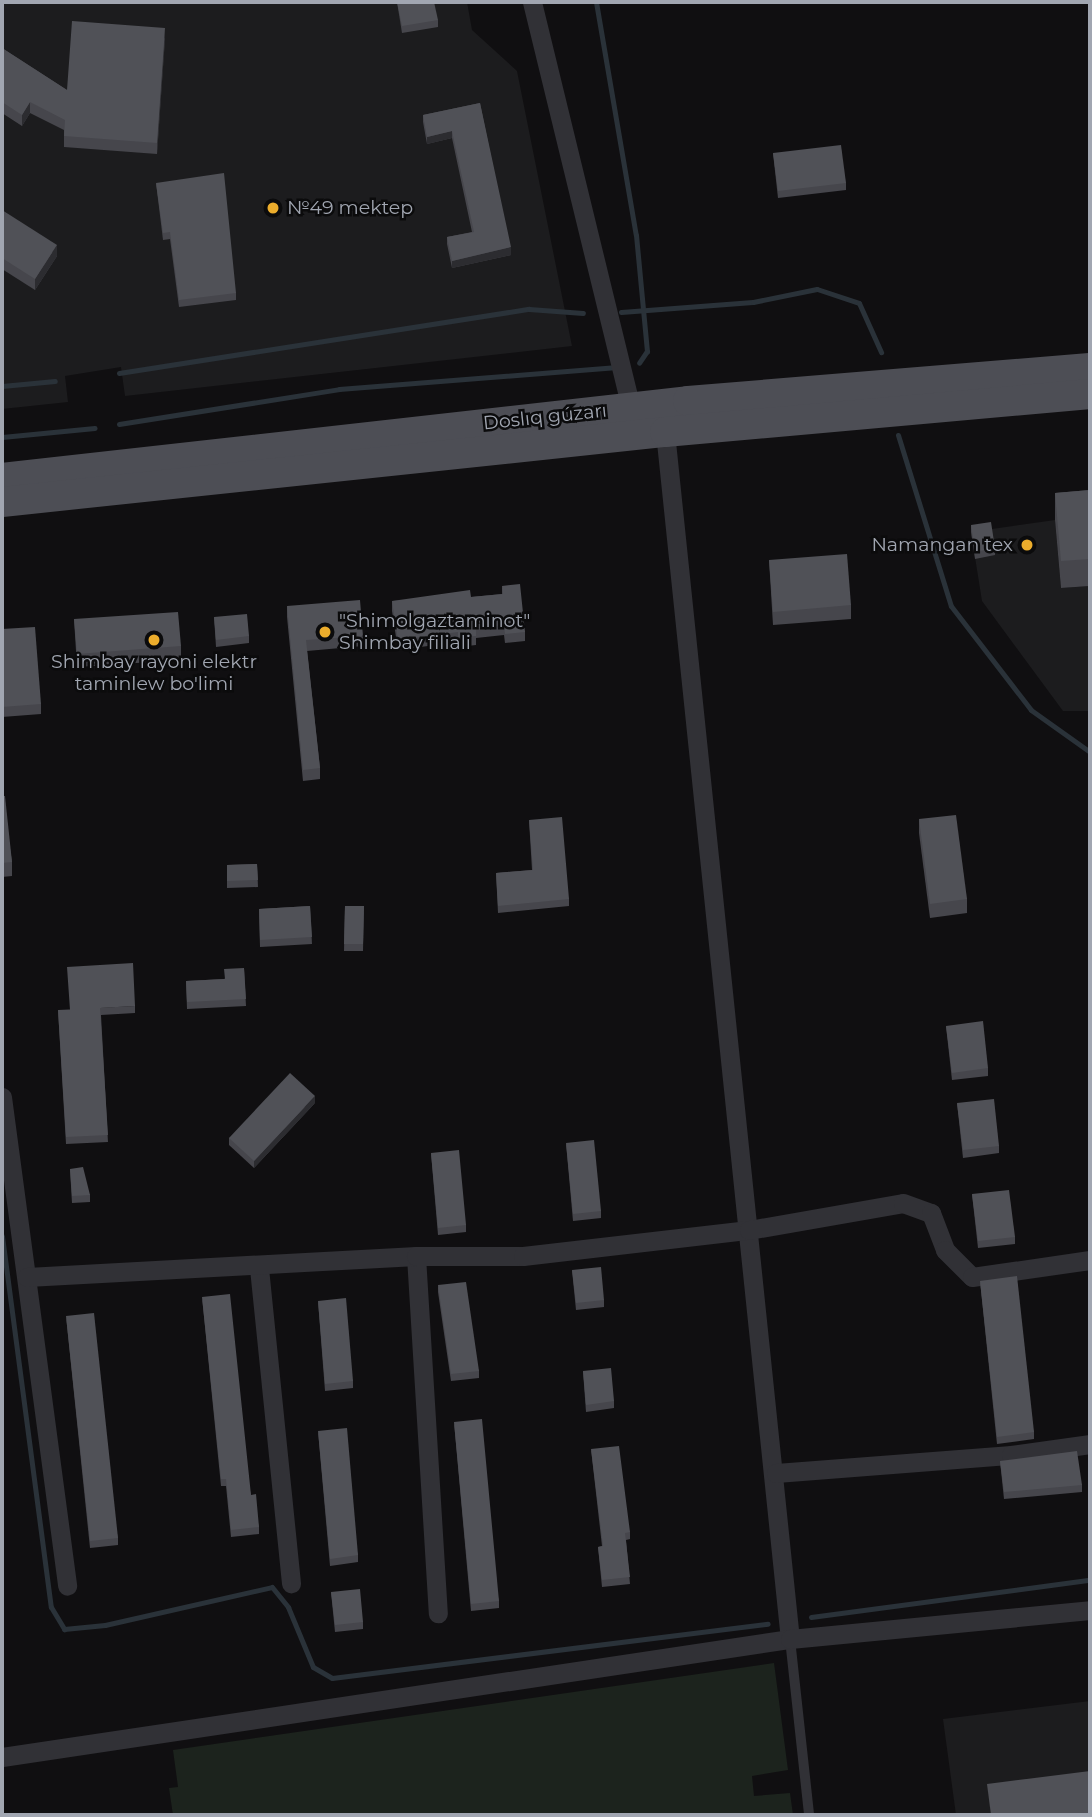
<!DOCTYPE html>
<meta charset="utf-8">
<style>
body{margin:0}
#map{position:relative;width:1092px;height:1817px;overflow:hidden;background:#100f11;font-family:Montserrat,sans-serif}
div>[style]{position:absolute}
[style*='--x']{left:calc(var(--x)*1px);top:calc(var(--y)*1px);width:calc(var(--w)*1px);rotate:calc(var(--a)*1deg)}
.built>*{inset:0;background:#1c1c1e}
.green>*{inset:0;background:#1c231d}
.stream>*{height:5px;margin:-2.5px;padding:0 2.5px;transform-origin:2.5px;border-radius:2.5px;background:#2a3239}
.lane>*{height:10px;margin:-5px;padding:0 5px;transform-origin:5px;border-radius:5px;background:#313136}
.street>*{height:19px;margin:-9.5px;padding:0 9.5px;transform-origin:9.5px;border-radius:9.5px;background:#313136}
.primary>*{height:30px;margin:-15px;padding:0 15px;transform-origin:15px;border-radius:15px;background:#4d4e55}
.wall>*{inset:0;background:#46464c}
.shaded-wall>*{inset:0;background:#2c2c30}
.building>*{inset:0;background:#505157}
.dots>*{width:19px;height:19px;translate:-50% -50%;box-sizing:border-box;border:4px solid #0b0b0c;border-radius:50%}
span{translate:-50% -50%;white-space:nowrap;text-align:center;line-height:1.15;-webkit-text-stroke:5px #0b0b0c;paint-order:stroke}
.poi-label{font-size:19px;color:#a1a6b1}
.left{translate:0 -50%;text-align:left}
.right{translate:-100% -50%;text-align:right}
.street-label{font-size:19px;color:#a1a6b1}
.frame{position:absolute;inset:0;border:4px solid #a1a6b1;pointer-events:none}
</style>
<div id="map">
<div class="built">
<i style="clip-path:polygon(2px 2px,467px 2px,472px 30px,517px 71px,572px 346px,125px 396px,121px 367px,65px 376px,68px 402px,2px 409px)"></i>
<i style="clip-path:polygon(1055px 520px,1061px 588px,1090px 586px,1090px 711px,1063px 711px,982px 601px,971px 532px)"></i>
<i style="clip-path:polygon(1090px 1701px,1090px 1815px,956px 1815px,943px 1719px)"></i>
</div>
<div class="green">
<i style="clip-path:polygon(774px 1663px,788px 1770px,752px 1776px,754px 1796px,790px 1793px,793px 1815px,173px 1815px,169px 1788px,178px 1787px,173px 1750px)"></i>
</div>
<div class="stream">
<i style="--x:596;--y:2;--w:236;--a:80.3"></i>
<i style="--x:636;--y:235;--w:117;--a:84.6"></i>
<i style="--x:647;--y:351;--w:14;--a:124"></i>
<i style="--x:621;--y:312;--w:132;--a:-4.3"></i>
<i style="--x:753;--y:302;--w:65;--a:-11.5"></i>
<i style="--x:817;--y:289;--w:44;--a:18.4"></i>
<i style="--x:859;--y:303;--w:54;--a:65.8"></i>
<i style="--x:119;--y:373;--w:415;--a:-8.9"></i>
<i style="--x:529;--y:309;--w:54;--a:4.2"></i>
<i style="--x:2;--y:386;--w:53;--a:-5.4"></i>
<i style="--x:119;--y:424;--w:223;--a:-9"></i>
<i style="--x:339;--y:389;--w:279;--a:-4.5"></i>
<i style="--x:898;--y:435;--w:179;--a:72.8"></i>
<i style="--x:951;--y:606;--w:131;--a:52.4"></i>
<i style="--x:1031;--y:710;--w:72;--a:35.4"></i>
<i style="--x:2;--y:437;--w:93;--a:-5.5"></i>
<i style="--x:2;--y:1236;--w:374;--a:82.5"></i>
<i style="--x:51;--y:1607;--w:26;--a:59"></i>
<i style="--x:64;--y:1629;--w:41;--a:-5.6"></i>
<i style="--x:105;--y:1625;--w:171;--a:-12.8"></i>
<i style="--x:272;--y:1587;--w:26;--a:51"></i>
<i style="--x:288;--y:1607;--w:65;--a:67.4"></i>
<i style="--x:313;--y:1667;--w:22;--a:30"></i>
<i style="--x:332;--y:1678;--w:439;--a:-7.1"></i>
<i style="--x:811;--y:1617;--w:281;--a:-7.6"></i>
</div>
<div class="lane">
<i style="--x:790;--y:1639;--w:177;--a:83.8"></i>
</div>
<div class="street">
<i style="--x:532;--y:2;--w:418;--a:76.3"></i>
<i style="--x:665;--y:432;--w:1213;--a:84.09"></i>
<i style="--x:2;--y:1097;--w:493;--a:82.4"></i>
<i style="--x:416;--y:1256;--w:358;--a:86.5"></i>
<i style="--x:259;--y:1268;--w:317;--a:84.2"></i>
<i style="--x:27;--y:1277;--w:390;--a:-3.1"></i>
<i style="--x:416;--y:1256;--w:107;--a:0"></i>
<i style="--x:523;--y:1256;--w:227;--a:-6.6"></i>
<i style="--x:749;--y:1230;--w:156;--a:-9.9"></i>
<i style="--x:903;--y:1203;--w:30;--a:20"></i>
<i style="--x:931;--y:1213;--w:40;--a:69"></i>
<i style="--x:945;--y:1250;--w:38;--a:45"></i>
<i style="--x:972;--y:1277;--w:119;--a:-8.2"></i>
<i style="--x:776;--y:1473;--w:236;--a:-4.4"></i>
<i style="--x:1011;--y:1455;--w:80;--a:-7.9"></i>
<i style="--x:2;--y:1757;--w:797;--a:-8.52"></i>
<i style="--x:790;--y:1639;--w:301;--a:-5.5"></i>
</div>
<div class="primary">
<i style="--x:2;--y:478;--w:690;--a:-6.4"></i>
<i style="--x:688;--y:401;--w:403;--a:-4.7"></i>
<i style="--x:2;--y:502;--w:667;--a:-6.03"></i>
<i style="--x:665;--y:432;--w:427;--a:-5.1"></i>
</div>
<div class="wall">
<i style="clip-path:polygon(397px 2px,438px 20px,438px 27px,402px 33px)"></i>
<i style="clip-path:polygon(165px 38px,157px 154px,64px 147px,64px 130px,30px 113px,22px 126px,2px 113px,2px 48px,67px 90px)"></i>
<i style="clip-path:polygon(480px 103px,511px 255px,452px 268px,447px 244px,447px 237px,472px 232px,452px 138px,427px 144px,423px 122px,423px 115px)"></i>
<i style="clip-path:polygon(773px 153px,846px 183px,846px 190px,778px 198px)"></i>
<i style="clip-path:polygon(156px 183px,236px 293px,236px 300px,179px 307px,170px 239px,163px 240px)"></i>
<i style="clip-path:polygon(2px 210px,57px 256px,35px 290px,2px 269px)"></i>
<i style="clip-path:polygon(1090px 490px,1090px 586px,1061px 588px,1055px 520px,1055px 493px)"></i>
<i style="clip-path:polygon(971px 525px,995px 548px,995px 555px,975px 559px,971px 532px)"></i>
<i style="clip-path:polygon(769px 560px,851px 605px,851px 619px,773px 625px)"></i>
<i style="clip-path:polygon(502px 586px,525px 632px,525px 641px,505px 643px,504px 635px,476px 638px,476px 645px,458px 647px,458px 642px,398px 650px,392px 611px,392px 601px,471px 597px,502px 594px)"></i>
<i style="clip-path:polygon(287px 606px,363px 636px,363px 646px,307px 651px,320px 768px,320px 779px,303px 781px,287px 617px)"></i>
<i style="clip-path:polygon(214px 617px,249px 636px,249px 643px,216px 647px)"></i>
<i style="clip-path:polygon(74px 619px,181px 646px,181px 660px,77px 667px)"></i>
<i style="clip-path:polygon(2px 629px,41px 704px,41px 714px,2px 717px)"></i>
<i style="clip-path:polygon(2px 796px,12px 862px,12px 876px,2px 877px)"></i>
<i style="clip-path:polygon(919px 819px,967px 899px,967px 913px,930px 918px,919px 833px)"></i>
<i style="clip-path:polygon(529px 820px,569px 899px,569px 906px,498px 913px,496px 873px,532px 870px)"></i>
<i style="clip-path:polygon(257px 864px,258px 887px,227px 888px,227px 865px)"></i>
<i style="clip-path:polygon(310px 906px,312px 944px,260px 947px,259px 909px)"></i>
<i style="clip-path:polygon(345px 906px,364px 906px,363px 951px,344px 951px)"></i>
<i style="clip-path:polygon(244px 968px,246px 1006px,187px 1009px,186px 981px,224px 979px)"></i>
<i style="clip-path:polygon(135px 1006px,135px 1013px,101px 1015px,108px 1142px,66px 1144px,58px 1010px)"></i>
<i style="clip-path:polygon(946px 1026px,988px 1068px,988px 1076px,952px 1080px)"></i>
<i style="clip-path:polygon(315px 1103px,254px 1168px,229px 1145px,229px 1138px)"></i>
<i style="clip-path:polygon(957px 1103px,999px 1146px,999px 1153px,963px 1158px)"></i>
<i style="clip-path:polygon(566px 1143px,601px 1211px,601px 1218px,573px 1221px)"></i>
<i style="clip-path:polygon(431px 1153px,466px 1225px,466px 1232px,438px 1235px)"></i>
<i style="clip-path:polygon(70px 1169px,90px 1195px,90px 1202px,72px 1203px)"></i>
<i style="clip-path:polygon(972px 1194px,1015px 1237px,1015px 1244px,978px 1248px)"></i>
<i style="clip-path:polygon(572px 1270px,604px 1300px,604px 1307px,576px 1310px)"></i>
<i style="clip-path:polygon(980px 1281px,1034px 1432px,1034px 1439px,997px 1444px)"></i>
<i style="clip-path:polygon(438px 1285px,479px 1371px,479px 1378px,451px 1381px,438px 1292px)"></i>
<i style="clip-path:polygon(202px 1297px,259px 1527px,259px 1534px,231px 1537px,226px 1486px,221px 1486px)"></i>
<i style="clip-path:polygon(318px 1301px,353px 1381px,353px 1388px,325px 1391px)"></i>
<i style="clip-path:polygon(66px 1316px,118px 1538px,118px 1545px,90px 1548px)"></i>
<i style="clip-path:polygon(583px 1371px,614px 1401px,614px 1408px,586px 1412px)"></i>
<i style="clip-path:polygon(454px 1422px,499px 1601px,499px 1608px,471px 1611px)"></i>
<i style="clip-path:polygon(318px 1431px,358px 1555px,358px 1562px,330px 1566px)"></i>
<i style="clip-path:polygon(591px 1449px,630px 1532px,630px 1539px,626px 1540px,630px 1584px,602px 1587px,598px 1547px,602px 1546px)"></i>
<i style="clip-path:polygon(1000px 1461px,1082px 1485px,1082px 1492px,1004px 1499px)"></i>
<i style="clip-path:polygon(331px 1592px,363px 1622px,363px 1629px,335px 1632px)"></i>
</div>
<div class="shaded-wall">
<i style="clip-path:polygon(165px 28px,165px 38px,157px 154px,157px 143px)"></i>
<i style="clip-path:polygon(30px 102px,30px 113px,22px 126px,22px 115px)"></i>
<i style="clip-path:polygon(452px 131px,452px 138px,427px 144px,427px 137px)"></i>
<i style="clip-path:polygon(57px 245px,57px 256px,35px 290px,35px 279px)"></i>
<i style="clip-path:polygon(511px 247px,511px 255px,452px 268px,452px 261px)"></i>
<i style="clip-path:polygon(315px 1096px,315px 1103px,254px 1168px,254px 1161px)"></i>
</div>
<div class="building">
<i style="clip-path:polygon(397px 2px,434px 2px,438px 20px,402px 26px)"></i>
<i style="clip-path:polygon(72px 21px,165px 28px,157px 143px,64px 136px,65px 120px,30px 102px,22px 115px,2px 102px,2px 48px,67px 90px)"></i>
<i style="clip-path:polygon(480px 103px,511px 247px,452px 261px,447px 237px,474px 232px,452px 131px,427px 137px,423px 115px)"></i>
<i style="clip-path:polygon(841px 145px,846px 183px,778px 191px,773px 153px)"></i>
<i style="clip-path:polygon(224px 173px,236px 293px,179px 300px,170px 232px,163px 233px,156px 183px)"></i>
<i style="clip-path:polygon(2px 210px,57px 245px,35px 279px,2px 258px)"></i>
<i style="clip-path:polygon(1090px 490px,1090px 559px,1061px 561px,1055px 493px)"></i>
<i style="clip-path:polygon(991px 522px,995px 548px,975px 552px,971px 525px)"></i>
<i style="clip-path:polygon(847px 554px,851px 605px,773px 612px,769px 560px)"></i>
<i style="clip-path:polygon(520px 584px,525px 632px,505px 634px,504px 626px,476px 628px,476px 636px,458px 637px,458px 632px,398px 640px,392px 601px,470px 590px,471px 597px,503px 594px,502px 586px)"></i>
<i style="clip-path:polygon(360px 600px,363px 636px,306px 640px,320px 768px,303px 770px,287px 606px)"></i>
<i style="clip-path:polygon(178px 612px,181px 646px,77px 654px,74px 619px)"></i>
<i style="clip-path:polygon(247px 614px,249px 636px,216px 640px,214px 617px)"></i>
<i style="clip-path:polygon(35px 627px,41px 704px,2px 707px,2px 629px)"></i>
<i style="clip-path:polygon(2px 796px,5px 796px,12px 862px,2px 863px)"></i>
<i style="clip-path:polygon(956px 815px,967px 899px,930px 904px,919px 819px)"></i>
<i style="clip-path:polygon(562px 817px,569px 899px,498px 906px,496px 873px,533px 870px,529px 820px)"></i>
<i style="clip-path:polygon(257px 864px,258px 880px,227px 881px,227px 865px)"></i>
<i style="clip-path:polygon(310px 906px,312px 937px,260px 940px,259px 909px)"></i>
<i style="clip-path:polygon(345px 906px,364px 906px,363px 944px,344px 944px)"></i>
<i style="clip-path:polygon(133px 963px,135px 1006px,100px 1008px,108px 1135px,66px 1137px,58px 1010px,70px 1010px,67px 967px)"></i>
<i style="clip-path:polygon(244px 968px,246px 999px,187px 1002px,186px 981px,225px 979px,224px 969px)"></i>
<i style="clip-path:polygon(983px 1021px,988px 1068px,952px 1073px,946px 1026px)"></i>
<i style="clip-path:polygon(290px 1073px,315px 1096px,254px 1161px,229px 1138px)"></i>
<i style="clip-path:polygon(994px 1099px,999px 1146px,963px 1150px,957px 1103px)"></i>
<i style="clip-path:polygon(594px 1140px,601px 1211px,573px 1214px,566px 1143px)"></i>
<i style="clip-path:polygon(459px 1150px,466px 1225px,438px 1228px,431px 1153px)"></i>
<i style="clip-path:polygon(83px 1167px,90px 1195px,72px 1196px,70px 1169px)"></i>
<i style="clip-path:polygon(1009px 1190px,1015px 1237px,978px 1241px,972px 1194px)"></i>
<i style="clip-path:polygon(601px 1267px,604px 1300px,576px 1303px,572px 1270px)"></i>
<i style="clip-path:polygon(1017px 1276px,1034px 1432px,997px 1437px,980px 1281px)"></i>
<i style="clip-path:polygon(466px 1282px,479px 1371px,451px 1374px,438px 1285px)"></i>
<i style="clip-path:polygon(230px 1294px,251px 1495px,256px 1494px,259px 1527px,231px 1530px,226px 1479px,221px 1479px,202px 1297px)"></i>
<i style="clip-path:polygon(346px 1298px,353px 1381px,325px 1384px,318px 1301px)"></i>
<i style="clip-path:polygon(94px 1313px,118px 1538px,90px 1541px,66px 1316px)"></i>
<i style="clip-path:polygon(611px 1368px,614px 1401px,586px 1405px,583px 1371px)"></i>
<i style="clip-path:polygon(482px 1419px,499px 1601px,471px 1604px,454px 1422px)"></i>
<i style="clip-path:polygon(347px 1428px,358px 1555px,330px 1559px,318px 1431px)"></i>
<i style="clip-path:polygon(619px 1446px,630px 1532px,625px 1533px,630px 1577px,602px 1580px,598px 1547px,603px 1546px,591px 1449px)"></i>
<i style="clip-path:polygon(1077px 1451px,1082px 1485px,1004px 1492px,1000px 1461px)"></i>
<i style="clip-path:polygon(360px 1589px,363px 1622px,335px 1625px,331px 1592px)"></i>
<i style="clip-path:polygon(1090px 1771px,1090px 1815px,991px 1815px,987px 1784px)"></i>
</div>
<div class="dots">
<i style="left:273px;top:208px;background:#ecad2c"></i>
<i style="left:1027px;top:545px;background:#ecad2c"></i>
<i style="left:325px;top:632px;background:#ecad2c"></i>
<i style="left:154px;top:640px;background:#ecad2c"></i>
</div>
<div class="poi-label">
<span class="left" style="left:287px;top:208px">№49 mektep</span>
<span class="right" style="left:1013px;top:545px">Namangan tex</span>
<span class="left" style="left:339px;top:632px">"Shimolgaztaminot"<br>Shimbay filiali</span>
<span style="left:154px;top:673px">Shimbay rayoni elektr<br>taminlew bo'limi</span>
</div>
<div class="street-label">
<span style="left:545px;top:417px;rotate:-6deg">Doslıq gúzarı</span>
</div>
<div class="frame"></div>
</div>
